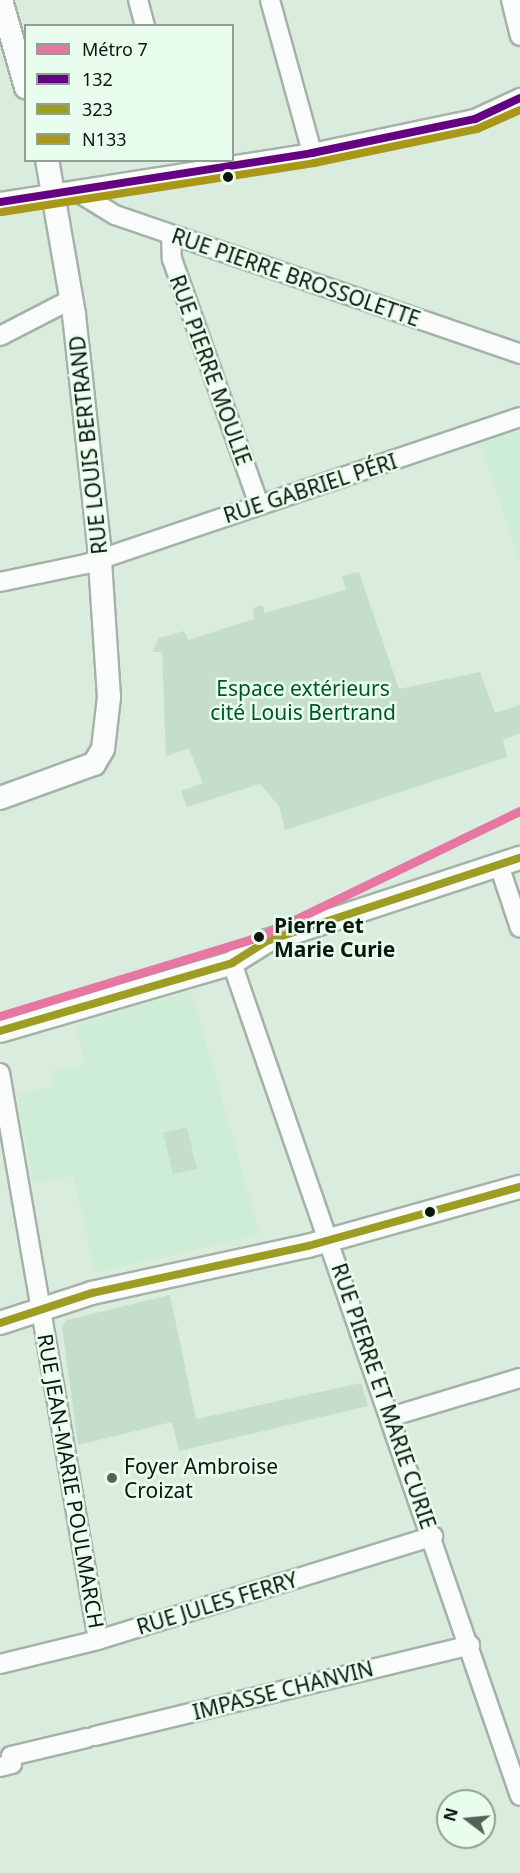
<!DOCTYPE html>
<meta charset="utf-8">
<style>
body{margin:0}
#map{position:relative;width:520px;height:1873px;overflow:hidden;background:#daecde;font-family:"Noto Sans",sans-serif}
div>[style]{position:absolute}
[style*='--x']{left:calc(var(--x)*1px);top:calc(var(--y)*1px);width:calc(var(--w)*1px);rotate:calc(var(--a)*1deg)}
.built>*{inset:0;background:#ceedd6}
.green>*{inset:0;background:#c5decb}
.roads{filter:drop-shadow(2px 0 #a4b2a8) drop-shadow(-2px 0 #a4b2a8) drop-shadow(0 2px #a4b2a8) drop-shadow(0 -2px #a4b2a8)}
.minor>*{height:18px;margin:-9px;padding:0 9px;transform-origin:9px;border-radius:9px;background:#f9fcfa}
.major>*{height:22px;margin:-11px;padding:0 11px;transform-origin:11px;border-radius:11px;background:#f9fcfa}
.bus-1>*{height:8px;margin:-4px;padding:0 4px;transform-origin:4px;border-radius:4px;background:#640082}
.bus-2>*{height:8px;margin:-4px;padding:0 4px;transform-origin:4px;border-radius:4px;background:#9d9c23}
.bus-3>*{height:8px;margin:-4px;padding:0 4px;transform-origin:4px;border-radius:4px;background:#a99717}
.metro-1>*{height:9px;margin:-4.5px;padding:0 4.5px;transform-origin:4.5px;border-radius:4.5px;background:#e677a3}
.dots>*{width:16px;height:16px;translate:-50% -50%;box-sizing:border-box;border:3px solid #e9fdee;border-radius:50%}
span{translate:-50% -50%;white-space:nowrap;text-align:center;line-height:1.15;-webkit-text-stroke:5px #e9fdee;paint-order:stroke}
.street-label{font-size:21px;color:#0a160e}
.park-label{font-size:21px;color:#00542a}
.stop-label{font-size:21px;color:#0a160e;font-weight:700}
.left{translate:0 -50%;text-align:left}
.poi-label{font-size:21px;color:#0a160e}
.legend{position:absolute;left:24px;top:24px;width:210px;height:138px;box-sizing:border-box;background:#e9fdee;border:2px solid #90a194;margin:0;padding:8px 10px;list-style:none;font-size:18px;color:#0a160e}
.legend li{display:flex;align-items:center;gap:12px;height:30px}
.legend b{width:30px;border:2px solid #90a194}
.north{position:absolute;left:436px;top:1789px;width:60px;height:60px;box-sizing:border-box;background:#e9fdee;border:2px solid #90a194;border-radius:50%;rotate:286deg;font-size:16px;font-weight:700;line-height:24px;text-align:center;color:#0a160e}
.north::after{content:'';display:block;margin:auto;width:21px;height:27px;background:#536157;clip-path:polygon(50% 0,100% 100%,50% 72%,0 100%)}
</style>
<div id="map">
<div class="built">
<i style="clip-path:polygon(520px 430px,520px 561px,482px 448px,476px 446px)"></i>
<i style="clip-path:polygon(191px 991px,260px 1234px,96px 1273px,73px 1176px,33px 1183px,17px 1094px,54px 1087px,52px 1071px,85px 1064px,76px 1024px)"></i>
</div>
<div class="green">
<i style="clip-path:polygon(359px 572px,399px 689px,480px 672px,495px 713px,520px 705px,520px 733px,503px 740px,507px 757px,285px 830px,279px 806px,260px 784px,187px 807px,181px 791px,203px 783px,189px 749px,166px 756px,162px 652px,152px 652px,159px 638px,184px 631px,188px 640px,254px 619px,253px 608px,262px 605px,265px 613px,346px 590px,342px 576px)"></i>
<i style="clip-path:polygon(187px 1127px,197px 1169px,173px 1174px,163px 1133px)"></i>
<i style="clip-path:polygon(170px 1295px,196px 1419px,361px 1383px,368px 1406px,179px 1451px,172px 1422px,78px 1445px,62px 1327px,67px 1320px)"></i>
</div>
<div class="roads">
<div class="minor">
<i style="--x:138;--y:0;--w:27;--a:75"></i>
<i style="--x:270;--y:0;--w:159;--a:74.6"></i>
<i style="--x:511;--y:0;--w:37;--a:76"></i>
<i style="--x:76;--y:191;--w:46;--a:31.6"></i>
<i style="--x:115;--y:215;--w:428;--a:18.9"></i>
<i style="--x:0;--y:202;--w:316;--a:-8.9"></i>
<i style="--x:312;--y:153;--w:167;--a:-11.8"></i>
<i style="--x:475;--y:119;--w:50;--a:-25"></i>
<i style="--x:171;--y:235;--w:24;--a:88"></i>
<i style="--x:172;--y:259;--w:261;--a:70.5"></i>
<i style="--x:0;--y:336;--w:81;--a:-27.2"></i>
<i style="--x:0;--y:582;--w:88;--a:-11.8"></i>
<i style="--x:86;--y:564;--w:458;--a:-18.7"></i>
<i style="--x:499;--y:865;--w:66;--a:71.6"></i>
<i style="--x:232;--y:963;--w:881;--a:70.93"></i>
<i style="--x:0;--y:1073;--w:575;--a:80.19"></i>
<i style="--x:390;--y:1417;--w:136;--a:-16.7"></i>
<i style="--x:0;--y:1664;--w:101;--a:-13.8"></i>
<i style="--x:98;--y:1640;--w:351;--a:-17.2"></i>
<i style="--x:95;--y:1736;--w:386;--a:-13.6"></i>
<i style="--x:0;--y:1767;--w:12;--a:-14"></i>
<i style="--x:12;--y:1764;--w:8;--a:-97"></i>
<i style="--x:11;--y:1756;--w:78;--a:-13.3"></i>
</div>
<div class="major">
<i style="--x:1;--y:0;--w:91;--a:74"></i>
<i style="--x:0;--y:798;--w:100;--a:-19.9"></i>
<i style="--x:94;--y:764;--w:17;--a:-59"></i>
<i style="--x:103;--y:749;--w:52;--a:-83.4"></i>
<i style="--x:109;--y:697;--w:152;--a:-93.8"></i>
<i style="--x:99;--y:545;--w:232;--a:-96.2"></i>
<i style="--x:74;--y:314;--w:156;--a:-99.9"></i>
<i style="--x:0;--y:1031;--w:242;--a:-16.3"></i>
<i style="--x:232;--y:963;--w:41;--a:-32.2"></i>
<i style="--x:267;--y:941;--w:266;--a:-18.2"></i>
<i style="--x:0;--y:1323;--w:97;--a:-18.1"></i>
<i style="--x:92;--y:1293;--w:221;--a:-12.3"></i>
<i style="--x:308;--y:1246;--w:220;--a:-15.6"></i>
</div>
</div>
<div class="bus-1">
<i style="--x:0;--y:202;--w:316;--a:-8.9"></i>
<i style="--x:312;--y:153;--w:167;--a:-11.8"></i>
<i style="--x:475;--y:119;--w:50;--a:-25"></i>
</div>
<div class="bus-2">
<i style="--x:0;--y:1031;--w:242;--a:-16.3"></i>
<i style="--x:232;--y:963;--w:41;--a:-32.2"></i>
<i style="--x:267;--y:941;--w:266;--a:-18.2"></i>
<i style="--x:0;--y:1323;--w:97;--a:-18.1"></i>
<i style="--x:92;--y:1293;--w:221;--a:-12.3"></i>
<i style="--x:308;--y:1246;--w:220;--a:-15.6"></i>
</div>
<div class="bus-3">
<i style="--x:2;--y:212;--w:316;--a:-8.9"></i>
<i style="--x:314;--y:163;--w:167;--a:-11.8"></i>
<i style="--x:477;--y:129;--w:47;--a:-23.8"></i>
</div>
<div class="metro-1">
<i style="--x:0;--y:1016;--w:271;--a:-17"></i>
<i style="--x:259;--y:937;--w:290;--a:-25.8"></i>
</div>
<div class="dots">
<i style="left:228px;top:177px;background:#0a160e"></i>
<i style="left:259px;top:937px;background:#0a160e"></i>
<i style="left:430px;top:1212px;background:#0a160e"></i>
<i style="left:112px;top:1478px;background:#536157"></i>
</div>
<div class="street-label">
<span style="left:296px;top:277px;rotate:19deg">RUE PIERRE BROSSOLETTE</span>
<span style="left:211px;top:370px;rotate:70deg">RUE PIERRE MOULIE</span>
<span style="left:88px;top:445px;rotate:-96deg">RUE LOUIS BERTRAND</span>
<span style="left:310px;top:488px;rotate:-18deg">RUE GABRIEL PÉRI</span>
<span style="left:384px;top:1396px;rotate:71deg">RUE PIERRE ET MARIE CURIE</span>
<span style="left:71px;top:1481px;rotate:80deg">RUE JEAN-MARIE POULMARCH</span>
<span style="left:217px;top:1603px;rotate:-17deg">RUE JULES FERRY</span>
<span style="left:283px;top:1690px;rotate:-14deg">IMPASSE CHANVIN</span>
</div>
<div class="park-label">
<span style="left:303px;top:700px">Espace extérieurs<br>cité Louis Bertrand</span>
</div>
<div class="stop-label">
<span class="left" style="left:274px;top:937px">Pierre et<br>Marie Curie</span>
</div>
<div class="poi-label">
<span class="left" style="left:124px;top:1478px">Foyer Ambroise<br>Croizat</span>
</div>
<ul class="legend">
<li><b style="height:8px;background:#e677a3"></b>Métro 7</li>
<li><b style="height:8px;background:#640082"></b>132</li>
<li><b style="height:8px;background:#9d9c23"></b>323</li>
<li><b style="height:8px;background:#a99717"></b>N133</li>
</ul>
<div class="north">N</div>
</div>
